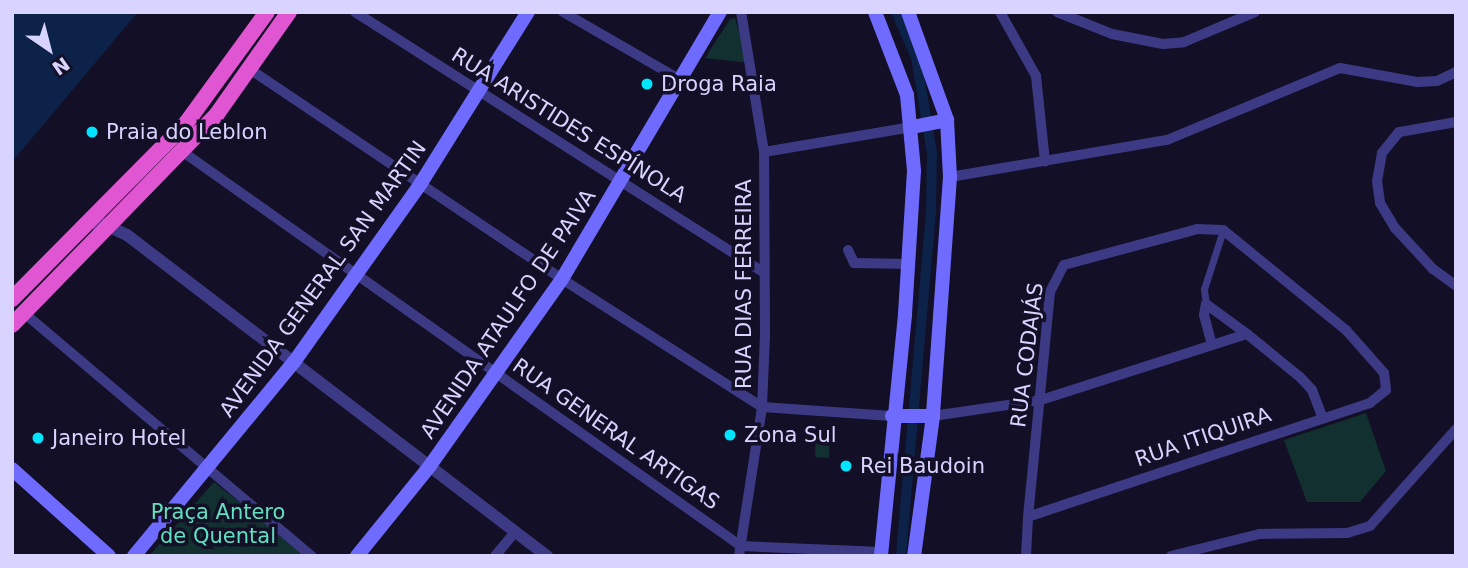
<!DOCTYPE html>
<meta charset="utf-8">
<style>
body{margin:0}
#map{position:relative;width:1468px;height:568px;overflow:hidden;background:#130f26;font-family:"DejaVu Sans",sans-serif}
div>[style]{position:absolute}
[style*='--x']{left:calc(var(--x)*1px);top:calc(var(--y)*1px);width:calc(var(--w)*1px);rotate:calc(var(--a)*1deg)}
.green>*{inset:0;background:#12302f}
.water>*{inset:0;background:#0c2248}
.canal>*{height:10px;margin:-5px;padding:0 5px;transform-origin:5px;border-radius:5px;background:#0c2248}
.pedestrian>*{height:7px;margin:-3.5px;padding:0 3.5px;transform-origin:3.5px;border-radius:3.5px;background:#3d3a85}
.minor>*{height:10px;margin:-5px;padding:0 5px;transform-origin:5px;border-radius:5px;background:#3d3a85}
.tertiary>*{height:12px;margin:-6px;padding:0 6px;transform-origin:6px;border-radius:6px;background:#3d3a85}
.secondary>*{height:14px;margin:-7px;padding:0 7px;transform-origin:7px;border-radius:7px;background:#6f6bff}
.trunk>*{height:16px;margin:-8px;padding:0 8px;transform-origin:8px;border-radius:8px;background:#e055d1}
.dots>*{width:19px;height:19px;translate:-50% -50%;box-sizing:border-box;border:4px solid #130f26;border-radius:50%}
span{translate:-50% -50%;white-space:nowrap;text-align:center;line-height:1.15;-webkit-text-stroke:7px #130f26;paint-order:stroke}
.poi-label{font-size:21px;color:#d9d4ff}
.left{translate:0 -50%;text-align:left}
.street-label{font-size:21px;color:#d9d4ff}
.park-label{font-size:21px;color:#5fe0c0}
.frame{position:absolute;inset:0;border:14px solid #d9d4ff;pointer-events:none}
.north{position:absolute;left:14px;top:14px;width:70px;height:70px;-webkit-text-stroke:5px #130f26;paint-order:stroke;rotate:145deg;font-size:19px;font-weight:700;line-height:28px;text-align:center;color:#d9d4ff}
.north::after{content:'';display:block;margin:auto;width:24px;height:32px;background:#d9d4ff;clip-path:polygon(50% 0,100% 100%,50% 72%,0 100%)}
</style>
<div id="map">
<div class="green">
<i style="clip-path:polygon(735px 18px,749px 63px,705px 58px,730px 19px)"></i>
<i style="clip-path:polygon(1366px 413px,1386px 471px,1360px 502px,1307px 502px,1284px 440px)"></i>
<i style="clip-path:polygon(816px 433px,830px 434px,829px 458px,815px 457px)"></i>
<i style="clip-path:polygon(214px 482px,309px 556px,149px 556px)"></i>
</div>
<div class="water">
<i style="clip-path:polygon(12px 12px,138px 12px,12px 162px)"></i>
</div>
<div class="canal">
<i style="--x:896;--y:12;--w:49;--a:66"></i>
<i style="--x:916;--y:57;--w:98;--a:80.6"></i>
<i style="--x:932;--y:154;--w:58;--a:91"></i>
<i style="--x:931;--y:212;--w:345;--a:95"></i>
</div>
<div class="pedestrian">
<i style="--x:1206;--y:304;--w:15;--a:-98"></i>
<i style="--x:1204;--y:289;--w:62;--a:-72.1"></i>
</div>
<div class="minor">
<i style="--x:355;--y:12;--w:482;--a:32.5"></i>
<i style="--x:563;--y:12;--w:136;--a:30"></i>
<i style="--x:1000;--y:12;--w:73;--a:60.6"></i>
<i style="--x:1036;--y:76;--w:86;--a:84"></i>
<i style="--x:1057;--y:12;--w:59;--a:21.8"></i>
<i style="--x:1112;--y:34;--w:52;--a:11.1"></i>
<i style="--x:1163;--y:44;--w:21;--a:-5"></i>
<i style="--x:1184;--y:42;--w:77;--a:-22.9"></i>
<i style="--x:251;--y:70;--w:375;--a:33.9"></i>
<i style="--x:562;--y:279;--w:237;--a:32.6"></i>
<i style="--x:762;--y:407;--w:130;--a:4"></i>
<i style="--x:1456;--y:122;--w:58;--a:170"></i>
<i style="--x:1399;--y:132;--w:27;--a:129"></i>
<i style="--x:1382;--y:153;--w:28;--a:100"></i>
<i style="--x:1377;--y:181;--w:22;--a:82"></i>
<i style="--x:1380;--y:203;--w:29;--a:59"></i>
<i style="--x:1395;--y:228;--w:56;--a:47.2"></i>
<i style="--x:1433;--y:269;--w:29;--a:36"></i>
<i style="--x:183;--y:152;--w:683;--a:35.23"></i>
<i style="--x:741;--y:546;--w:141;--a:2.4"></i>
<i style="--x:764;--y:152;--w:150;--a:-9.6"></i>
<i style="--x:950;--y:177;--w:220;--a:-9.7"></i>
<i style="--x:1167;--y:140;--w:187;--a:-22.6"></i>
<i style="--x:1340;--y:68;--w:78;--a:10.3"></i>
<i style="--x:1417;--y:82;--w:20;--a:-3"></i>
<i style="--x:1437;--y:81;--w:21;--a:-25"></i>
<i style="--x:848;--y:250;--w:14;--a:65"></i>
<i style="--x:854;--y:263;--w:56;--a:1"></i>
<i style="--x:24;--y:313;--w:377;--a:40.2"></i>
<i style="--x:1212;--y:345;--w:31;--a:-105"></i>
<i style="--x:1204;--y:315;--w:11;--a:-80"></i>
<i style="--x:1206;--y:304;--w:51;--a:36.2"></i>
<i style="--x:933;--y:416;--w:109;--a:-8.4"></i>
<i style="--x:1041;--y:400;--w:216;--a:-17.8"></i>
<i style="--x:1247;--y:334;--w:68;--a:39.1"></i>
<i style="--x:1300;--y:377;--w:18;--a:47"></i>
<i style="--x:1312;--y:390;--w:28;--a:69"></i>
<i style="--x:495;--y:556;--w:31;--a:-50"></i>
<i style="--x:739;--y:556;--w:151;--a:-81.2"></i>
<i style="--x:762;--y:407;--w:72;--a:-87.6"></i>
<i style="--x:765;--y:335;--w:183;--a:-90.3"></i>
<i style="--x:764;--y:152;--w:142;--a:-99.3"></i>
<i style="--x:1026;--y:556;--w:39;--a:-87"></i>
<i style="--x:1028;--y:517;--w:226;--a:-84.4"></i>
<i style="--x:1050;--y:292;--w:30;--a:-63"></i>
<i style="--x:1064;--y:265;--w:138;--a:-15.1"></i>
<i style="--x:1197;--y:229;--w:26;--a:2"></i>
<i style="--x:1223;--y:230;--w:159;--a:39.1"></i>
<i style="--x:1346;--y:330;--w:57;--a:48.5"></i>
<i style="--x:1384;--y:373;--w:17;--a:83"></i>
<i style="--x:1386;--y:390;--w:21;--a:141"></i>
<i style="--x:1370;--y:403;--w:360;--a:161.6"></i>
<i style="--x:1171;--y:556;--w:91;--a:-14"></i>
<i style="--x:1259;--y:534;--w:88;--a:-0.7"></i>
<i style="--x:1347;--y:533;--w:24;--a:-17"></i>
<i style="--x:1370;--y:526;--w:130;--a:-48.4"></i>
</div>
<div class="tertiary">
<i style="--x:87;--y:224;--w:13;--a:-9"></i>
<i style="--x:100;--y:222;--w:30;--a:26"></i>
<i style="--x:127;--y:235;--w:529;--a:37.39"></i>
</div>
<div class="secondary">
<i style="--x:875;--y:12;--w:89;--a:68.9"></i>
<i style="--x:907;--y:95;--w:76;--a:84.7"></i>
<i style="--x:914;--y:171;--w:144;--a:93.6"></i>
<i style="--x:905;--y:315;--w:242;--a:95.7"></i>
<i style="--x:908;--y:12;--w:115;--a:70.1"></i>
<i style="--x:947;--y:120;--w:57;--a:87"></i>
<i style="--x:950;--y:177;--w:240;--a:94.1"></i>
<i style="--x:933;--y:416;--w:141;--a:97.7"></i>
<i style="--x:912;--y:127;--w:36;--a:-11"></i>
<i style="--x:892;--y:416;--w:41;--a:0"></i>
<i style="--x:12;--y:469;--w:130;--a:41.9"></i>
<i style="--x:134;--y:556;--w:251;--a:-50.5"></i>
<i style="--x:294;--y:362;--w:219;--a:-54.6"></i>
<i style="--x:421;--y:183;--w:202;--a:-58"></i>
<i style="--x:357;--y:556;--w:114;--a:-51"></i>
<i style="--x:429;--y:467;--w:230;--a:-54.7"></i>
<i style="--x:562;--y:279;--w:310;--a:-59.4"></i>
</div>
<div class="trunk">
<i style="--x:12;--y:299;--w:249;--a:-45.3"></i>
<i style="--x:187;--y:122;--w:136;--a:-54"></i>
<i style="--x:12;--y:325;--w:294;--a:-45.8"></i>
<i style="--x:217;--y:114;--w:125;--a:-54.8"></i>
</div>
<div class="dots">
<i style="left:647px;top:84px;background:#00e5ff"></i>
<i style="left:92px;top:132px;background:#00e5ff"></i>
<i style="left:730px;top:435px;background:#00e5ff"></i>
<i style="left:38px;top:438px;background:#00e5ff"></i>
<i style="left:846px;top:466px;background:#00e5ff"></i>
</div>
<div class="poi-label">
<span class="left" style="left:661px;top:84px">Droga Raia</span>
<span class="left" style="left:106px;top:132px">Praia do Leblon</span>
<span class="left" style="left:744px;top:435px">Zona Sul</span>
<span class="left" style="left:52px;top:438px">Janeiro Hotel</span>
<span class="left" style="left:860px;top:466px">Rei Baudoin</span>
</div>
<div class="street-label">
<span style="left:569px;top:125px;rotate:32deg">RUA ARISTIDES ESPÍNOLA</span>
<span style="left:323px;top:279px;rotate:-54deg">AVENIDA GENERAL SAN MARTIN</span>
<span style="left:744px;top:284px;rotate:-90deg">RUA DIAS FERREIRA</span>
<span style="left:508px;top:314px;rotate:-56deg">AVENIDA ATAULFO DE PAIVA</span>
<span style="left:1027px;top:355px;rotate:-83deg">RUA CODAJÁS</span>
<span style="left:616px;top:434px;rotate:35deg">RUA GENERAL ARTIGAS</span>
<span style="left:1203px;top:437px;rotate:-19deg">RUA ITIQUIRA</span>
</div>
<div class="park-label">
<span style="left:218px;top:524px">Praça Antero<br>de Quental</span>
</div>
<div class="frame"></div>
<div class="north">N</div>
</div>
